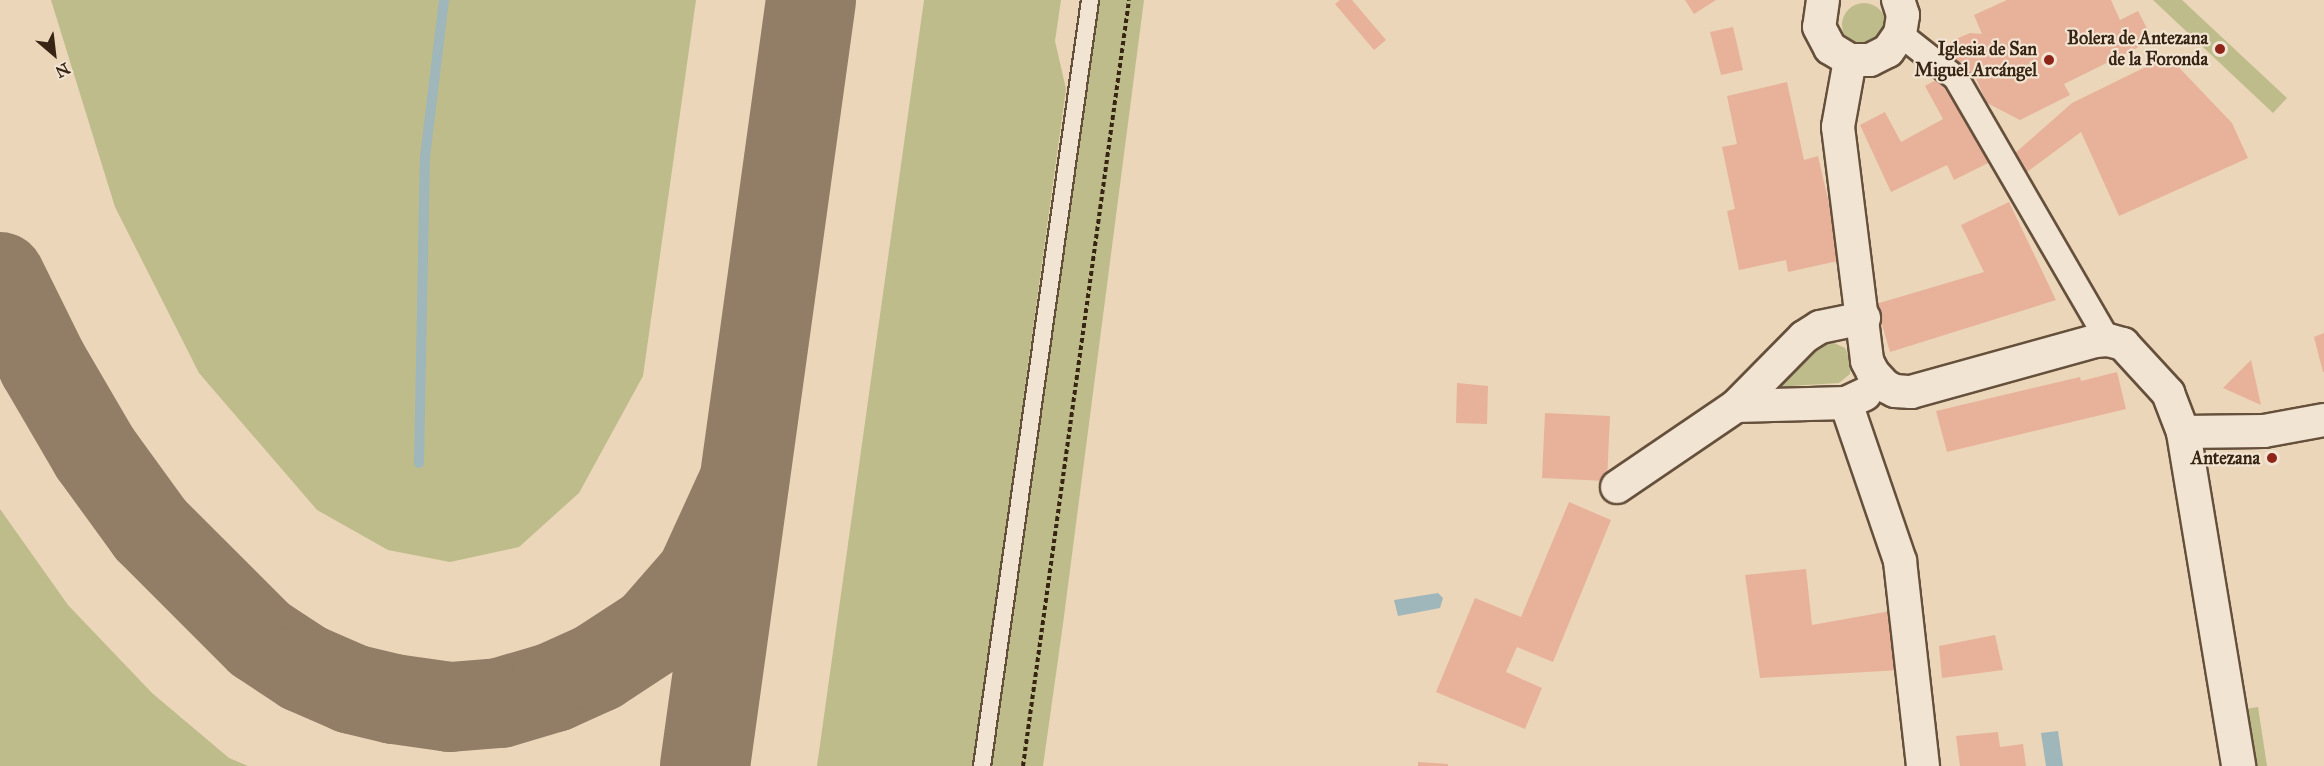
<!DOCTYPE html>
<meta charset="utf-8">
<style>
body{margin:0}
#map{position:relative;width:2324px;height:766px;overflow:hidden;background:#ebd6b9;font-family:"IM FELL Great Primer",serif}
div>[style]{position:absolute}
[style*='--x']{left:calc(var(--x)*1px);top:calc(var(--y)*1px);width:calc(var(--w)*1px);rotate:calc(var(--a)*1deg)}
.green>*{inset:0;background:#bebc8b}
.round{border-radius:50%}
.water>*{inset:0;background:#9fb6bb}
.stream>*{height:10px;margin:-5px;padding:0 5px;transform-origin:5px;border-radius:5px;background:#9fb6bb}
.taxiway>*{height:90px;margin:-45px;padding:0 45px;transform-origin:45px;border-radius:45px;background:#927d66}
.building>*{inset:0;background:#e8b19a}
.path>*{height:4px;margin-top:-2px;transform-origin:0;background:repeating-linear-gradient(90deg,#382413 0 4.5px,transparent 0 7.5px)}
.roads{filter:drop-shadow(2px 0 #65503c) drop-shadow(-2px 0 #65503c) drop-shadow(0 2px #65503c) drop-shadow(0 -2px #65503c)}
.service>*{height:16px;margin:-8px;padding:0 8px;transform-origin:8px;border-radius:8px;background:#f2e4d2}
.pedestrian>*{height:24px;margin:-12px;padding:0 12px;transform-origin:12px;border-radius:12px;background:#f2e4d2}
.minor>*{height:32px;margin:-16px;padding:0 16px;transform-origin:16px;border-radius:16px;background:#f2e4d2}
.tertiary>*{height:33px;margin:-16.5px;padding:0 16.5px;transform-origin:16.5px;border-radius:16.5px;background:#f2e4d2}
.dots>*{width:16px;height:16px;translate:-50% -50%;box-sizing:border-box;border:3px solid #f2e4d2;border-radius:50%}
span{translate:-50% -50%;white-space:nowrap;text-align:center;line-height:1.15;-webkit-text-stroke:4.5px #f2e4d2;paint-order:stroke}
.poi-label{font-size:18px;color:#382413;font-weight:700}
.right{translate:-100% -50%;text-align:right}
.north{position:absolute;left:24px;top:24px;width:60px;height:60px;-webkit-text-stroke:4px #f2e4d2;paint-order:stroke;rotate:152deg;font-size:16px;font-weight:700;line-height:24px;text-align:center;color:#382413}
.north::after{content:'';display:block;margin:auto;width:21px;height:27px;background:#382413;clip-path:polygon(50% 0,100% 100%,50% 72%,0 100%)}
</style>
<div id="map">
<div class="green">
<i style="clip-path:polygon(51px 0,696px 0,643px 376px,579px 493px,519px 547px,450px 562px,388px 550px,317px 510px,199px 373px,115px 207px)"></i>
<i style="clip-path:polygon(924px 0,1061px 0,1055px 41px,1066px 89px,973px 766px,817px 766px)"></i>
<i style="clip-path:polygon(1098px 0,1144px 0,1063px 624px,1043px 766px,991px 766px)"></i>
<i style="clip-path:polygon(2153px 0,2182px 0,2287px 98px,2273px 113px)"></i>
<i class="round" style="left:1842px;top:3px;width:44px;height:44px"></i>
<i style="clip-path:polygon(1832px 342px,1845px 348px,1851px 362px,1850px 374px,1839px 383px,1773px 387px,1813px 343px)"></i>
<i style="clip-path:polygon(0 509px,68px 605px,152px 693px,229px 758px,248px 766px,0 766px)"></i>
<i style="clip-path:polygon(2258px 707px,2267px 766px,2254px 766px,2245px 709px)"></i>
</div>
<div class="water">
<i style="clip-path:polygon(1438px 593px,1443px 598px,1440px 608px,1398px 616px,1394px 600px)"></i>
<i style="clip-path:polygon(2058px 731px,2063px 766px,2046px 766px,2041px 733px)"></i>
</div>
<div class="stream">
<i style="--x:419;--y:463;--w:306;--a:-88.9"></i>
<i style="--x:425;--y:157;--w:158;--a:-83.1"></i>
</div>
<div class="taxiway">
<i style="--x:0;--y:277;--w:97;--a:63.7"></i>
<i style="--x:43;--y:364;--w:103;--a:59.7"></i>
<i style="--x:95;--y:453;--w:95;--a:54"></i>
<i style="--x:151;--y:530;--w:154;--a:45"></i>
<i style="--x:260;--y:639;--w:53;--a:33.4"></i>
<i style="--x:304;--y:668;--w:52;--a:23.6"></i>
<i style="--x:352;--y:689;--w:43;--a:13.4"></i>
<i style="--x:394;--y:699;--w:57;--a:8.1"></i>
<i style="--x:450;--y:707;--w:50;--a:-4.6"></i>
<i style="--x:500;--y:703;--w:56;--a:-16.5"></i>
<i style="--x:554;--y:687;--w:48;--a:-24.4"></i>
<i style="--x:598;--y:667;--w:66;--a:-33.2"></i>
<i style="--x:653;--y:631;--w:73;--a:-48.9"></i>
<i style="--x:701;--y:576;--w:103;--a:-65.4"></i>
<i style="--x:705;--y:766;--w:773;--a:-82.12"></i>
</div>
<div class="building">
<i style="clip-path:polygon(1340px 0,1352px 0,1386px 40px,1374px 50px,1335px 4px)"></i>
<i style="clip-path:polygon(1685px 0,1716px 0,1694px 14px)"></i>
<i style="clip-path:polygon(2007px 0,2111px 0,2120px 20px,2138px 11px,2153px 40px,2064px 84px,2070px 95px,2020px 120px,1987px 103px,1974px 74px,1970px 76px,1949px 64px,1951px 41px,1970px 33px,1982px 34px,1974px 15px)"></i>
<i style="clip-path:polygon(1733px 27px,1743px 70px,1721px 75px,1710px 32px)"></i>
<i style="clip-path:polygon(2168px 56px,2232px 123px,2248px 158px,2119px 216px,2081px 132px,2027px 172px,2014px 154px,2072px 103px)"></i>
<i style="clip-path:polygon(1945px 75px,1994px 160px,1954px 180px,1947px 165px,1891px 192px,1860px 125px,1885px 112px,1901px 142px,1943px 119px,1925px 86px)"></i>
<i style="clip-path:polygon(1787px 82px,1804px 160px,1818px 156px,1842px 260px,1788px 272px,1786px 260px,1739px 270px,1727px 211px,1735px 209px,1722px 147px,1737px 144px,1727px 96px)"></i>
<i style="clip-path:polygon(2009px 202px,2056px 300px,1890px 352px,1876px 304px,1984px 272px,1961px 225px)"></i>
<i style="clip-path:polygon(2324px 333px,2324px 372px,2323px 372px,2314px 337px)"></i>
<i style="clip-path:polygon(2251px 360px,2261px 405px,2223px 388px)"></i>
<i style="clip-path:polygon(2117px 372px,2126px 409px,1947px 452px,1936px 411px,2080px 377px,2081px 381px)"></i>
<i style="clip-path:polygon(1457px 383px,1488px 386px,1487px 424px,1456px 423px)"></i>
<i style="clip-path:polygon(1545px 413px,1610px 416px,1607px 481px,1542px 478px)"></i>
<i style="clip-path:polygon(1569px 502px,1611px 520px,1553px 662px,1517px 647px,1506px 672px,1542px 688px,1525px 729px,1436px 692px,1475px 598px,1521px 617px)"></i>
<i style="clip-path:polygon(1806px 569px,1812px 625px,1896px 610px,1901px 670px,1760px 678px,1745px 575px)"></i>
<i style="clip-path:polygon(1995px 635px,2003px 670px,1942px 678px,1939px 646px)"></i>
<i style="clip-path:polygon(1998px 732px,2000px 747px,2023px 744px,2026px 766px,1960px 766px,1956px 736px)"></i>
<i style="clip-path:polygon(1418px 762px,1448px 764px,1448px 766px,1418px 766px)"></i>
</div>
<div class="path">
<i style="--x:1023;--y:766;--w:773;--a:-82.12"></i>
</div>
<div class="roads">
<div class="service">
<i style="--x:982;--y:766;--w:774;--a:-81.97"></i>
</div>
<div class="pedestrian">
<i style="--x:1900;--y:34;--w:71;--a:38.2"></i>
<i style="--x:1956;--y:78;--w:303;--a:59.9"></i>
</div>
<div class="minor">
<i style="--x:1823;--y:0;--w:27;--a:98"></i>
<i style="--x:1819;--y:27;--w:24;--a:62"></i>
<i style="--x:1830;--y:48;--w:23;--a:31"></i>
<i style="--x:1850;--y:60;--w:20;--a:0"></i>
<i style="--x:1870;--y:60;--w:20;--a:-27"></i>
<i style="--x:1888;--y:51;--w:21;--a:-55"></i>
<i style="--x:1900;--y:34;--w:19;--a:-81"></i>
<i style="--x:1903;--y:15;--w:16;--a:-108"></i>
<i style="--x:1850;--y:60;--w:68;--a:100.2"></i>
<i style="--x:1838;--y:127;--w:236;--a:82.9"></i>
<i style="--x:1867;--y:361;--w:13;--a:63"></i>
<i style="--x:1873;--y:373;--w:18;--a:47"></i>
<i style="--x:1885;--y:386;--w:11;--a:27"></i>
<i style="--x:1895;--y:391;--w:16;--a:4"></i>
<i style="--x:1911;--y:392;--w:191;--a:-15.5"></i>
<i style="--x:2095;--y:341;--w:13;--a:-4"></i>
<i style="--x:2108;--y:340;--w:16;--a:15"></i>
<i style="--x:2123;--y:344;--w:67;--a:47.4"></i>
<i style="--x:2168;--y:393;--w:42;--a:69"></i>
<i style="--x:2183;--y:432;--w:81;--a:-0.7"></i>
<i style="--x:2264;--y:431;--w:61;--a:-10.4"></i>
<i style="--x:1846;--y:403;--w:167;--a:71.1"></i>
<i style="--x:1900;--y:561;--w:206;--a:83.6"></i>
<i style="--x:1736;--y:406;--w:110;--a:-1.6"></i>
<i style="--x:1846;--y:403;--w:21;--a:-25"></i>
<i style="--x:1617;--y:487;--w:144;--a:-34.2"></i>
<i style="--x:1736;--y:406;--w:97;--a:-45.4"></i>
<i style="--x:1804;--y:337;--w:19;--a:-32"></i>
<i style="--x:1820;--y:327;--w:45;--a:-11.6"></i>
</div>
<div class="tertiary">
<i style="--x:2183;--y:432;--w:338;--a:80.6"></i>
</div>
</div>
<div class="dots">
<i style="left:2220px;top:49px;background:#8f2418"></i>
<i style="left:2049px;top:60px;background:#8f2418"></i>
<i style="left:2272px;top:458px;background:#8f2418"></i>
</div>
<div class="poi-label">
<span class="right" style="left:2208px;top:49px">Bolera de Antezana<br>de la Foronda</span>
<span class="right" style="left:2037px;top:60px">Iglesia de San<br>Miguel Arcángel</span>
<span class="right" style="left:2260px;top:458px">Antezana</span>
</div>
<div class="north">N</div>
</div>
